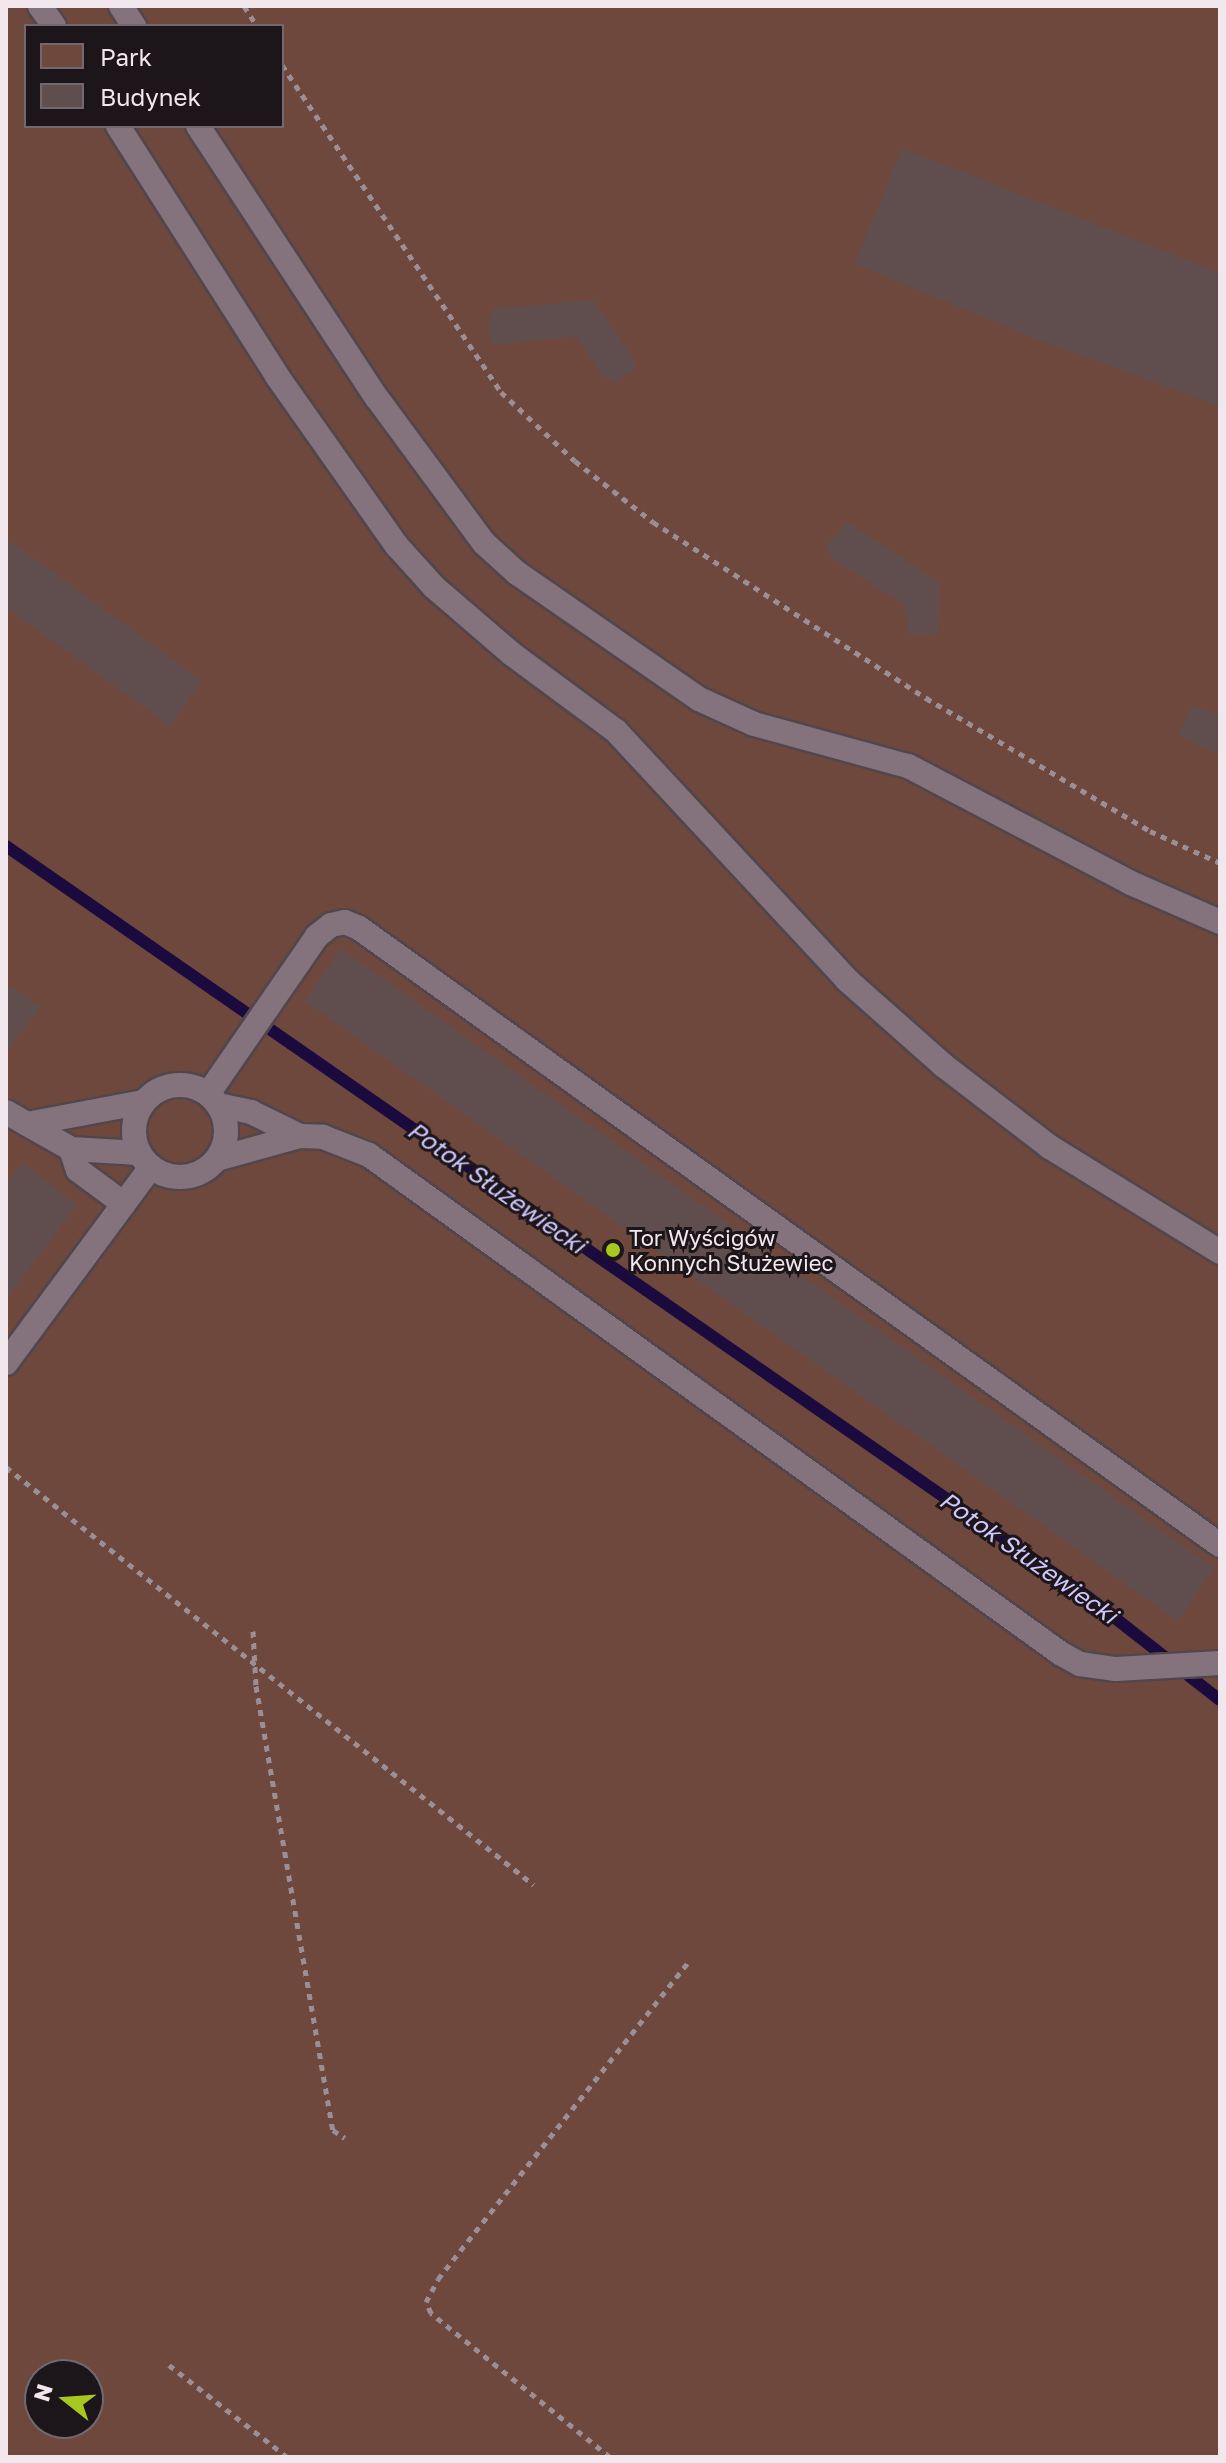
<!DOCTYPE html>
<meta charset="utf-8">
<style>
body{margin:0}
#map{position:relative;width:1226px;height:2463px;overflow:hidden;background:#392a32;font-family:"Golos Text",sans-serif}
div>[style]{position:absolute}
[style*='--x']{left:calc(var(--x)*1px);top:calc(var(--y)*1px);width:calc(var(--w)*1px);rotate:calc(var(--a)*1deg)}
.green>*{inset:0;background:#6e483c}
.stream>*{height:12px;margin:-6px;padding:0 6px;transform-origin:6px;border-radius:6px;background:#1a0a3e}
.building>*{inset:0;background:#604e4f}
.path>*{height:5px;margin-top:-2.5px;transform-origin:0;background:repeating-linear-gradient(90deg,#9b8f95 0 6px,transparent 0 12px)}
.roads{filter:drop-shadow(2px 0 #52464c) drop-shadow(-2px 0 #52464c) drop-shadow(0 2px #52464c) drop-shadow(0 -2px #52464c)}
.service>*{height:24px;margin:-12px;padding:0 12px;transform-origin:12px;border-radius:12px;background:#84737c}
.service>.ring{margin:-12px;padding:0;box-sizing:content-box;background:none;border:24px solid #84737c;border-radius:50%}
.dots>*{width:22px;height:22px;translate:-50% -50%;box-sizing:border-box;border:4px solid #1c1519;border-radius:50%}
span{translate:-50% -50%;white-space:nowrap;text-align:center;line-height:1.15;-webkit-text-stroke:6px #1c1519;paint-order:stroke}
.poi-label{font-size:22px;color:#f1e7ec}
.left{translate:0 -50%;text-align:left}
.water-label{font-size:24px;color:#cec8fd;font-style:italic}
.frame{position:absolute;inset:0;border:8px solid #f1e7ec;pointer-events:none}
.legend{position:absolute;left:24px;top:24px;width:260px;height:104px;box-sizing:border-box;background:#1c1519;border:2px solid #71696d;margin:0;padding:10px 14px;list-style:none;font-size:24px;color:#f1e7ec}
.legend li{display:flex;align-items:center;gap:16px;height:40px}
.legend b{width:40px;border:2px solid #71696d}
.north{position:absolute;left:24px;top:2359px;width:80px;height:80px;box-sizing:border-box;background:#1c1519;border:2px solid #71696d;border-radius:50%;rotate:287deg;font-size:22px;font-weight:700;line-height:32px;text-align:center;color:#f1e7ec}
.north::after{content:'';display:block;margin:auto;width:28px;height:36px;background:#a7c81f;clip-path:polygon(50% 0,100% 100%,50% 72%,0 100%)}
</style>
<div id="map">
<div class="green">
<i style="clip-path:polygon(evenodd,6px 6px,1220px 6px,1220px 2457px,6px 2457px,6px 6px,26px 26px,282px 26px,282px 126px,26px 126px,26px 26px,6px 6px,40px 2375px,88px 2375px,88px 2423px,40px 2423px,40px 2375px)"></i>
</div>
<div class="stream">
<i style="--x:6;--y:846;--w:1317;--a:34.76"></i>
<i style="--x:1088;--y:1597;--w:167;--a:38"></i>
</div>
<div class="building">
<i style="clip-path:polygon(902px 148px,1220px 273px,1220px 406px,1044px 342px,855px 264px)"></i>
<i style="clip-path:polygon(593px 300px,634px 359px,635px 367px,616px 382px,602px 376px,577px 336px,496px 345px,488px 336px,491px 309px)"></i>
<i style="clip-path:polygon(847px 522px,939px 582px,938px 634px,910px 635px,904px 605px,833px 559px,826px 546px)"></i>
<i style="clip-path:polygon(6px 538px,202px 681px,170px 726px,6px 607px)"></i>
<i style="clip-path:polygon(1191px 706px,1220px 714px,1220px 756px,1179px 736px)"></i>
<i style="clip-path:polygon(341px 949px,1214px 1568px,1178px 1621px,305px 1001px)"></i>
<i style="clip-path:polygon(6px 983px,40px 1007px,6px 1053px)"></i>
<i style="clip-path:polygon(22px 1163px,77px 1205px,6px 1299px,6px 1185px)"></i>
</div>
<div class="path">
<i style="--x:244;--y:6;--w:24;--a:57"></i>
<i style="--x:282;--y:65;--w:394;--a:56.2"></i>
<i style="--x:501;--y:392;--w:101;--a:43"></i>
<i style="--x:575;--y:461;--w:99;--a:38"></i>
<i style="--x:653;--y:522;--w:325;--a:32.8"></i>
<i style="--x:926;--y:698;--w:261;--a:30.7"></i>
<i style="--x:1150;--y:831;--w:77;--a:24.6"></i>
<i style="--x:6;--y:1467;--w:673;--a:38.37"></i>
<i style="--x:253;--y:1631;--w:55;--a:86.9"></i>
<i style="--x:256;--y:1686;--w:451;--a:80.2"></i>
<i style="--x:333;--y:2130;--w:14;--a:34"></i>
<i style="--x:169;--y:2365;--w:150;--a:37.9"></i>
<i style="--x:610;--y:2457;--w:230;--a:-141.2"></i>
<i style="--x:431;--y:2313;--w:12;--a:-114"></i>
<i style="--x:426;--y:2302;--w:26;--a:-62"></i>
<i style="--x:438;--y:2279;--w:403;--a:-51.7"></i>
</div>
<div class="roads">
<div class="service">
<i style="--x:40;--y:6;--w:24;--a:55"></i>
<i style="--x:121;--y:6;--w:24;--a:57"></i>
<i style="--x:118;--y:126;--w:296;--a:57.5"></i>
<i style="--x:277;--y:376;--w:208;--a:54.8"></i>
<i style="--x:397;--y:546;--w:55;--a:47.9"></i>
<i style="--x:434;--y:587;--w:103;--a:40.7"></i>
<i style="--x:512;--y:654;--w:129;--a:36.5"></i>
<i style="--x:616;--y:731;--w:340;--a:47.1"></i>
<i style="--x:847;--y:980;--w:128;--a:41.5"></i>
<i style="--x:943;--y:1065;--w:135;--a:37.5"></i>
<i style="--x:1050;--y:1147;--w:200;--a:31.7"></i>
<i style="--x:198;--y:126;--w:326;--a:56.7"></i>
<i style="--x:377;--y:398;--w:180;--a:53.6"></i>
<i style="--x:484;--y:543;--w:45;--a:42.3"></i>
<i style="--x:517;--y:573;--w:221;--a:34.7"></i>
<i style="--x:699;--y:699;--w:60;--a:24.4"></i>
<i style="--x:754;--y:724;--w:160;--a:15.3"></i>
<i style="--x:908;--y:766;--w:252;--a:27.7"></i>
<i style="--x:1131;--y:883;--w:97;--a:23.7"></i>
<i class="ring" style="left:134px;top:1085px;width:68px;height:68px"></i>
<i style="--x:208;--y:1094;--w:192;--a:-55.4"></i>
<i style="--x:317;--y:936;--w:18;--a:-38"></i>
<i style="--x:331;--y:925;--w:14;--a:-12"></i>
<i style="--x:345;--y:922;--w:15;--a:23"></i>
<i style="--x:359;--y:928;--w:1059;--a:35.63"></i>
<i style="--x:218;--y:1105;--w:34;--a:12"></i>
<i style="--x:251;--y:1112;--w:55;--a:26.1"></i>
<i style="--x:6;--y:1112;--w:75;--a:29.6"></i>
<i style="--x:71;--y:1149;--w:68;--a:3.4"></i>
<i style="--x:27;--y:1124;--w:118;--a:-10.7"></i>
<i style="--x:71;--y:1149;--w:22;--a:72"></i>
<i style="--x:78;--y:1170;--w:57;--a:36.5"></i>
<i style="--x:217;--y:1159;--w:86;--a:-15.5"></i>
<i style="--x:300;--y:1136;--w:23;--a:2"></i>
<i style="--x:323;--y:1137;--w:49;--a:21.4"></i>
<i style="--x:369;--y:1155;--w:852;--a:35.78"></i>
<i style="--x:1060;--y:1653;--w:23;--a:29"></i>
<i style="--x:1080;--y:1664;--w:36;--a:8"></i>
<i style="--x:1116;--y:1669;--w:104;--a:-3.3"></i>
<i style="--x:6;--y:1363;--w:244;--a:-53.5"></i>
</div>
</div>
<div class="dots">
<i style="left:613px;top:1250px;background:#a7c81f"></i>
</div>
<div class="poi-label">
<span class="left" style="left:629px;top:1250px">Tor Wyścigów<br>Konnych Służewiec</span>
</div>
<div class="water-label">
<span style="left:497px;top:1187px;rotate:35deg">Potok Służewiecki</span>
<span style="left:1029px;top:1557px;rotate:35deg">Potok Służewiecki</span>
</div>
<div class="frame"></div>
<ul class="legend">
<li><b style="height:22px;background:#6e483c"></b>Park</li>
<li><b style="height:22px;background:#604e4f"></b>Budynek</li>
</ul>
<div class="north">N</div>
</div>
